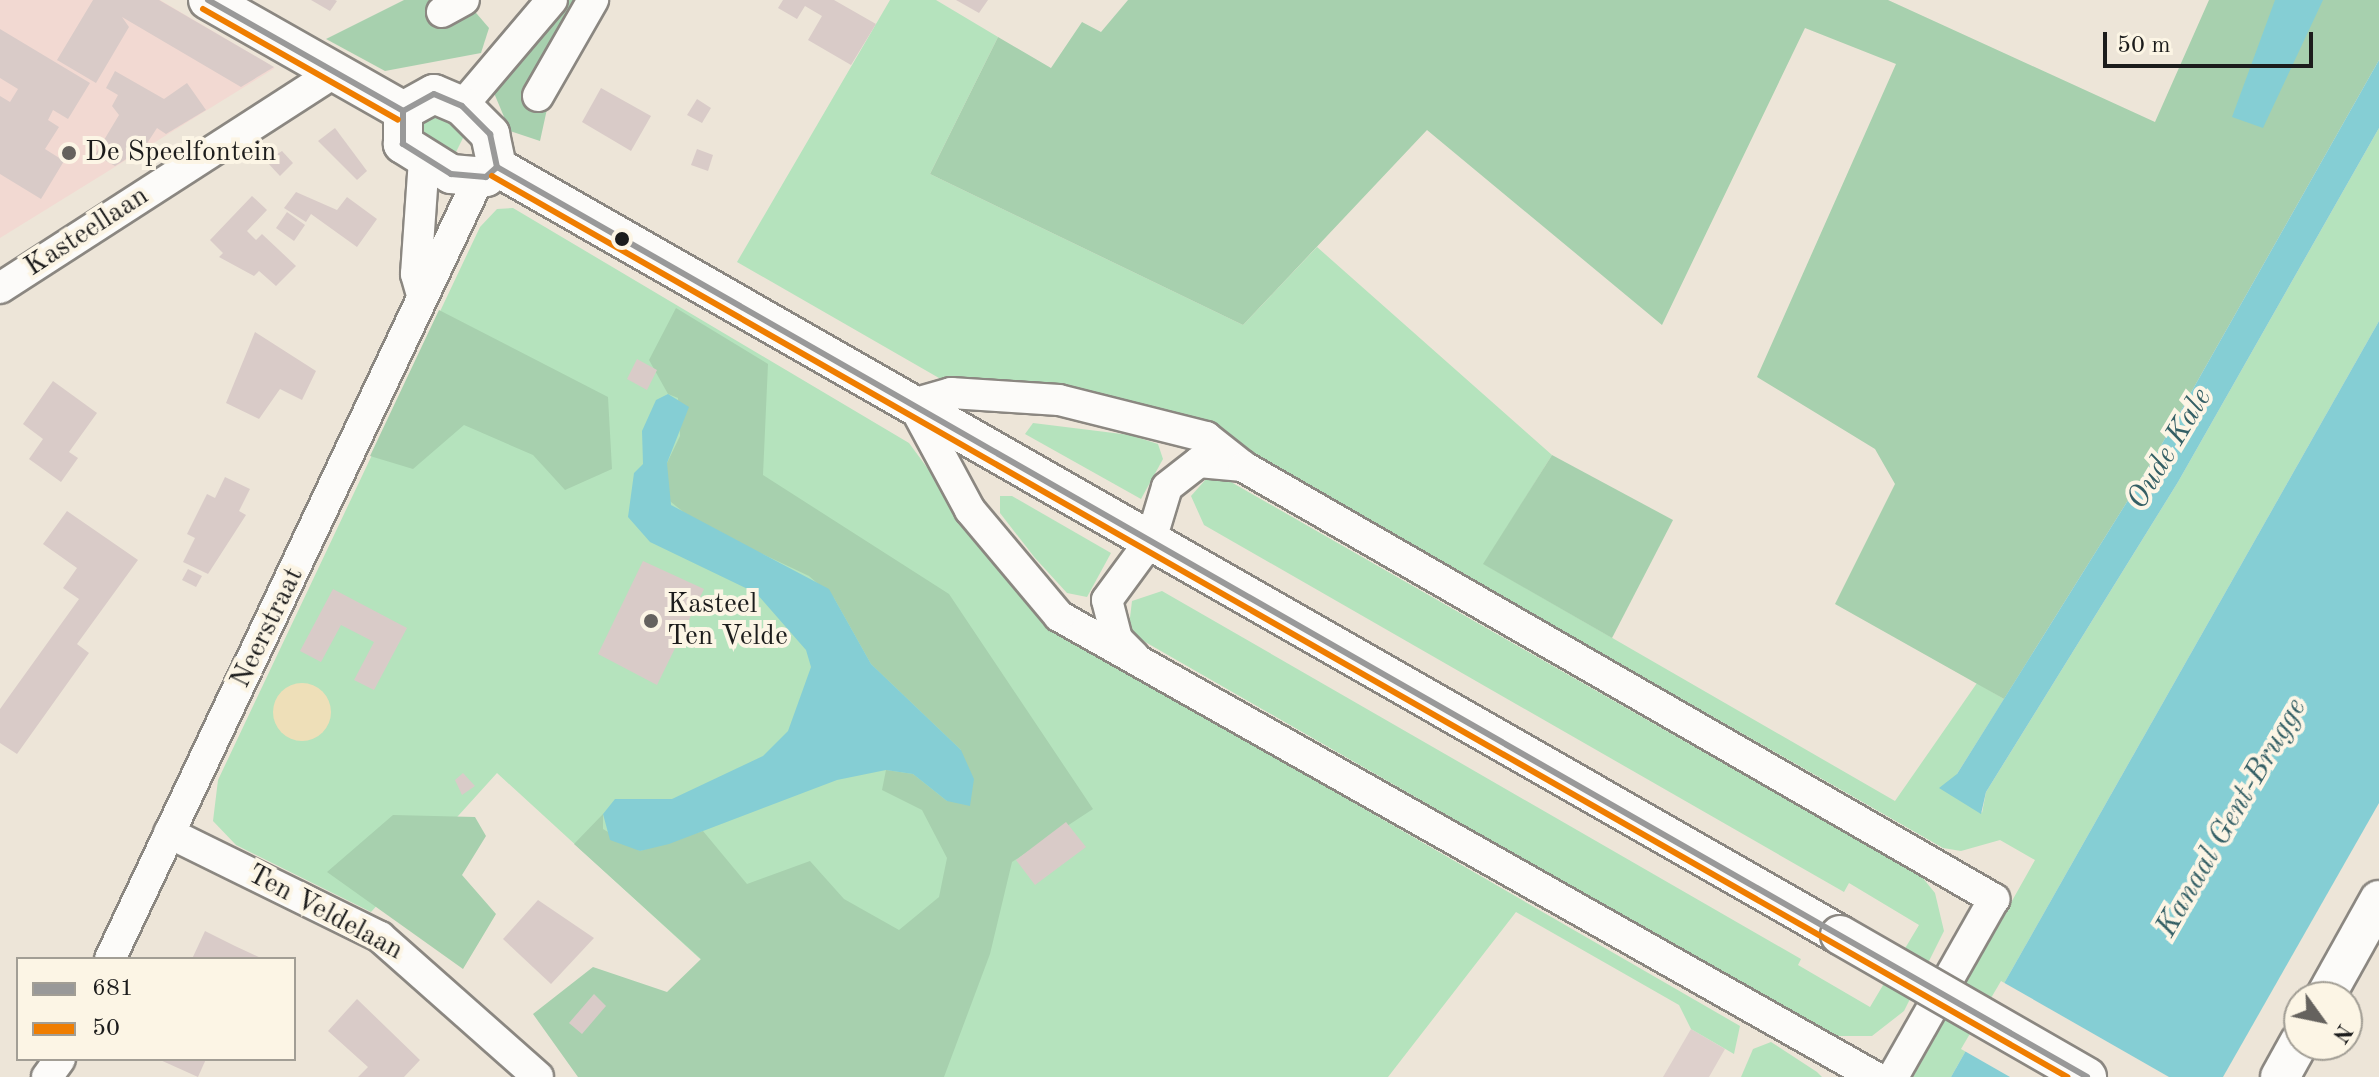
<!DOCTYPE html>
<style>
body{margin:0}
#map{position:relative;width:2379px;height:1077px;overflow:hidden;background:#ede5d8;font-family:"Old Standard TT",serif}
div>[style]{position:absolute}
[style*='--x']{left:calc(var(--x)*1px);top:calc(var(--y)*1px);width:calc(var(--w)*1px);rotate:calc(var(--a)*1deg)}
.built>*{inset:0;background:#f2d9d2}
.industrial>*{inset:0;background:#ded0cc}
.green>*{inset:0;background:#b5e3bd}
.forest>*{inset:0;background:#a7d0ae}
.sand>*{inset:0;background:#eedfb8}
.round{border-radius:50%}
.water>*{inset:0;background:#85ced4}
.pier>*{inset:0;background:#ede5d8}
.building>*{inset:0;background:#d9cbc8}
.roads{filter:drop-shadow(2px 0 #8b8781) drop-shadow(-2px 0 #8b8781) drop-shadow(0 2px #8b8781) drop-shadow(0 -2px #8b8781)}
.minor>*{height:30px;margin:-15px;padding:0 15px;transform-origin:15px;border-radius:15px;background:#fcfbf9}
.tertiary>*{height:38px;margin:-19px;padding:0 19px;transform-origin:19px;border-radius:19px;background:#fcfbf9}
.bridges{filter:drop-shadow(2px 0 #8b8781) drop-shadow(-2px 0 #8b8781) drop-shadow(0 2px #8b8781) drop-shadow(0 -2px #8b8781)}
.tertiary-bridge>*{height:38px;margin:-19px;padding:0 19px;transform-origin:19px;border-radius:19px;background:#fcfbf9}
.bus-1>*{height:6px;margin:-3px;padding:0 3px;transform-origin:3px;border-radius:3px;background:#999}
.bus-2>*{height:6px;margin:-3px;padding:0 3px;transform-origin:3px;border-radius:3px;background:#ef7d00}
.dots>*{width:22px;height:22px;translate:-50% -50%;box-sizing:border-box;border:4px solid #fcf5e5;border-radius:50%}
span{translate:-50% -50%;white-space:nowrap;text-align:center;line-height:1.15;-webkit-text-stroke:8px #fcf5e5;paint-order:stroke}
.poi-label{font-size:28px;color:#1c1c1c}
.left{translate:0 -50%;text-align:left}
.street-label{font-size:28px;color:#1c1c1c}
.water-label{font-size:30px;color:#345f65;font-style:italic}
.legend{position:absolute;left:16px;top:957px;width:280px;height:104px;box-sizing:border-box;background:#fcf5e5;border:2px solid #a29e95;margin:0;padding:10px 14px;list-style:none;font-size:24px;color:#1c1c1c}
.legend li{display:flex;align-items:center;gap:16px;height:40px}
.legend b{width:40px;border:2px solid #a29e95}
.north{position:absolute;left:2283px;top:981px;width:80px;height:80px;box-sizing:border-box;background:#fcf5e5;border:2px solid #a29e95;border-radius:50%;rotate:123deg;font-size:22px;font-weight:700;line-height:32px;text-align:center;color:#1c1c1c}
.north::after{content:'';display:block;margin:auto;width:28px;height:36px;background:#65625e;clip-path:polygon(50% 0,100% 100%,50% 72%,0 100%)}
.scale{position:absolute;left:2103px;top:32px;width:210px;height:36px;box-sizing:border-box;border:4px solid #1c1c1c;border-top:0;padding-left:10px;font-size:24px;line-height:28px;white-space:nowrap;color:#1c1c1c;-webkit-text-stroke:6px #fcf5e5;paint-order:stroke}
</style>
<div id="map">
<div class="built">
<i style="clip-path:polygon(0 0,160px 0,275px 68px,0 238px)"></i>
</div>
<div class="industrial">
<i style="clip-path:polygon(1691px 1029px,1725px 1049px,1709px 1077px,1663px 1077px)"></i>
</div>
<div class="green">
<i style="clip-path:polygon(890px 0,936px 0,998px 37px,930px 174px,1243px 325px,1317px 247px,1552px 455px,1484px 564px,1895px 801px,1977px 683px,2004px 699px,1957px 774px,1982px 813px,1986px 792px,2178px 482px,2379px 128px,2379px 321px,1951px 1077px,1913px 1077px,2035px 860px,2000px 840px,1961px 851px,1943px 848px,1213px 431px,1116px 400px,939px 378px,737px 262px)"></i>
<i style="clip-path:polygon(434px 108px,466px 132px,455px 154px,417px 141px,413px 117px)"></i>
<i style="clip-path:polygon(513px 208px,909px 443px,995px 560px,1105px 659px,1740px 1026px,1734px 1054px,1691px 1029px,1679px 1005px,1516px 912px,1388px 1077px,829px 1077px,497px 773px,371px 912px,236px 845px,213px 821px,218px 780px,480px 227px,497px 209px)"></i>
<i style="clip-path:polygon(1033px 423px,1130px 435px,1158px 444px,1163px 459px,1141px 499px,1025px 434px)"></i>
<i style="clip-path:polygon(1207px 478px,1224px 478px,1922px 877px,1935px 893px,1944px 931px,1904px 1011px,1872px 1036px,1832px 1036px,1140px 639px,1129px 626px,1132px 601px,1162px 591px,1801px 959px,1798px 965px,1870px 1007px,1919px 925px,1849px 883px,1844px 892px,1204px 525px,1191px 496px)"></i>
<i style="clip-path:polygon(1000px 496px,1012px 496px,1111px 553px,1087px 597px,1067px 593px,1035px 558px,1000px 513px)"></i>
<i style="clip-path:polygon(1771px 1042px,1817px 1072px,1822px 1077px,1741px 1077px,1753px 1049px)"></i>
</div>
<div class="forest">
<i style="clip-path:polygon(404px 0,465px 0,489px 28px,481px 53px,385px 71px,326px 39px)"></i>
<i style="clip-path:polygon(564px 0,578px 0,522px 89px,547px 109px,540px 141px,510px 131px,494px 93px)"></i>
<i style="clip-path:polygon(1128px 0,1888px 0,2155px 122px,2209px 0,2379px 0,2379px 60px,2150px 465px,2004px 699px,1835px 604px,1895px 484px,1875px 449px,1757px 377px,1896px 64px,1805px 28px,1662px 325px,1427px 130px,1243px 325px,930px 174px,998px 37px,1051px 68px,1082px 22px,1101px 32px)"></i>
<i style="clip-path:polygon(676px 308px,768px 364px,763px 475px,949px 594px,1093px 809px,1012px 862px,990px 954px,944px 1077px,578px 1077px,533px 1014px,593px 967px,667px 992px,701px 959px,574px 844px,603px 814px,603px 829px,640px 851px,703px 831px,747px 884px,810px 861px,844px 899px,899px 930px,939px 897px,947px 858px,922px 810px,882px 790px,886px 770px,913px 774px,947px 801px,961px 750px,871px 664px,834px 598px,809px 576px,697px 523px,666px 498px,667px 463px,680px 436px,678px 398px,668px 394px,649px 360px)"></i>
<i style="clip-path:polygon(439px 310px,608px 397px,612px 469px,565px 490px,533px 455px,464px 425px,413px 469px,370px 456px)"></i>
<i style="clip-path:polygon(1552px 455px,1673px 520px,1612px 638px,1483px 564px)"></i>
<i style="clip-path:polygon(393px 815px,475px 817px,486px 836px,462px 875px,496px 914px,463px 969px,327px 872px)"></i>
</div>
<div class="sand">
<i class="round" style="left:273px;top:683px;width:58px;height:58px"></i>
</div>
<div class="water">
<i style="clip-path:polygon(2275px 0,2323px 0,2263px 128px,2232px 117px)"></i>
<i style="clip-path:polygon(2379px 60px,2379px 128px,2178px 482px,1986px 792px,1981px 814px,1939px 788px,1957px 774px,2150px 465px)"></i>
<i style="clip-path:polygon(2379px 321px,2379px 803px,2223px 1077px,1951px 1077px)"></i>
<i style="clip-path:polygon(668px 394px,689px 407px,667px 463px,671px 505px,829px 589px,871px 664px,961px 750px,974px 779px,970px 806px,947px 801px,913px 774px,886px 770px,837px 780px,669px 844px,640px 851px,610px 840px,603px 814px,615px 799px,672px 799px,763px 756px,788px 731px,811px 667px,806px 650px,756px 593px,650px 542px,628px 517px,634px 473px,643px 464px,642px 431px,656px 400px)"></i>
</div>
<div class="pier">
<i style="clip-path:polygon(2001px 981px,2169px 1077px,2010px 1077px,1961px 1049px)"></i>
</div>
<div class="building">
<i style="clip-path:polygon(93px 0,159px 0,274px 67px,241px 87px,122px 17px,129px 27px,96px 83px,57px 60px)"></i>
<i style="clip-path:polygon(311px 0,335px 0,337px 1px,330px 11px)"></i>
<i style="clip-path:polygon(783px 0,834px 0,876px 24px,851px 65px,808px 40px,822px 16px,805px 6px,797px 19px,778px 8px)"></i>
<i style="clip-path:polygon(956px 0,988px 0,979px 13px)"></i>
<i style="clip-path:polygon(0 29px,90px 83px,68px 119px,53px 110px,48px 120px,59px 127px,45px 149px,64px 161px,41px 199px,0 174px,0 96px,10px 102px,18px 89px,0 78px)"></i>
<i style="clip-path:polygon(115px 71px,164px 99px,187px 83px,206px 110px,166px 134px,157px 128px,144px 148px,115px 166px,95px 155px,119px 115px,112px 106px,118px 95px,106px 88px)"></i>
<i style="clip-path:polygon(601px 88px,651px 116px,631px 151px,582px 122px)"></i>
<i style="clip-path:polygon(697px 99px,711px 108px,702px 123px,687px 115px)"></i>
<i style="clip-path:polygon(335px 128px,367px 171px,357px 180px,318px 141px)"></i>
<i style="clip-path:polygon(697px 149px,713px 155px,708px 171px,691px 165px)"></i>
<i style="clip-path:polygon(282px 151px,293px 163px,280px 176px,266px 161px)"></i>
<i style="clip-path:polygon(296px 192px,337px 210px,347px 197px,377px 219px,357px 247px,311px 214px,306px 222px,284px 208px)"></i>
<i style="clip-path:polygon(252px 196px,267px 210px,247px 231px,256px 240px,262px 234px,296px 266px,276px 286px,259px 271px,254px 276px,219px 257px,223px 253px,210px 240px)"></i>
<i style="clip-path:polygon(287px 212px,305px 225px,294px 241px,276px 228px)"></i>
<i style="clip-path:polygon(255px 332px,316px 371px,302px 400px,280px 389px,259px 419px,226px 403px)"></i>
<i style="clip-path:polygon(637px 359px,657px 370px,647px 390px,627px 379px)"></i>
<i style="clip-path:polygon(53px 381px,97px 413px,69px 452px,78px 458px,61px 482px,29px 459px,43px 439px,23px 424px)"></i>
<i style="clip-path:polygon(225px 477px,250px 489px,239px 511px,246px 515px,208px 574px,183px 562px,195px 538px,187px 534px,207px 494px,215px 498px)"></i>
<i style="clip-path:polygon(67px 511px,138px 560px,77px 644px,89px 653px,17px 754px,0 743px,0 709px,79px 599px,63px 588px,77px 568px,43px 544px)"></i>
<i style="clip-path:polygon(643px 561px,704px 589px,657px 685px,598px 654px)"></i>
<i style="clip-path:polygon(188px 569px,202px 576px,196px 587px,182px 580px)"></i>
<i style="clip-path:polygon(333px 589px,407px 628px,374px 690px,354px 680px,374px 642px,341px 625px,321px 662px,300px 651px)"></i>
<i style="clip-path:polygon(463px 773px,475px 786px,462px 795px,455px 780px)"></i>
<i style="clip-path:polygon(1066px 822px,1086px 847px,1035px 885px,1016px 860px)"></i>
<i style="clip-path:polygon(538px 900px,594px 938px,551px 984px,503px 939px)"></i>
<i style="clip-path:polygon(205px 931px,235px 946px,263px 959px,192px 959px)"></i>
<i style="clip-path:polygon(594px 994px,606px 1006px,582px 1034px,569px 1023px)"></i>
<i style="clip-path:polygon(357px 999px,420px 1060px,404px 1077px,358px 1077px,368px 1067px,328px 1031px)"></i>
<i style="clip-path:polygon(158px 1059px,206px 1059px,198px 1077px)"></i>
</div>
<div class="roads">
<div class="minor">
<i style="--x:442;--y:12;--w:25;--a:-29"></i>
<i style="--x:538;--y:96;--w:111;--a:-60.2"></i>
<i style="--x:462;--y:106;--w:139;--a:-49.7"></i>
<i style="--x:0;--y:288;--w:399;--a:-32.8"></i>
<i style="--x:422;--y:295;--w:22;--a:-106"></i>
<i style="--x:416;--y:274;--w:114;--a:-86"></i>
<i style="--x:1134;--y:656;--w:24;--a:-135"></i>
<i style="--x:1117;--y:639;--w:40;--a:-104.4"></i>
<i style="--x:1107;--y:600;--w:74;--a:-53.7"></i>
<i style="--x:1151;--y:540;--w:55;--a:-73.2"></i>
<i style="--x:1167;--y:487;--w:41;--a:-38"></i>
<i style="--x:1199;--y:462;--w:44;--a:5.2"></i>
<i style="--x:169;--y:833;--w:235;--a:26.2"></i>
<i style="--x:380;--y:937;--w:211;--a:41.5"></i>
<i style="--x:110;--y:959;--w:862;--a:-64.71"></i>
<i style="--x:47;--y:1077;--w:22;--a:-54"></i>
<i style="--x:1875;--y:1077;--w:937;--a:-150.54"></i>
<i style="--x:1059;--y:616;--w:138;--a:-130"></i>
<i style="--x:970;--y:510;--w:120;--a:-118.3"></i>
<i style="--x:913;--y:404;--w:40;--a:-16"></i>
<i style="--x:951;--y:393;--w:108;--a:3.7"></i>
<i style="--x:1059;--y:400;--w:152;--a:14.1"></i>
<i style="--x:1206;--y:437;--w:48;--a:38.3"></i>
<i style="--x:1244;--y:467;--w:866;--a:29.94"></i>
<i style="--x:1994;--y:899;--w:205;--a:119.6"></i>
</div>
<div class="tertiary">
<i style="--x:208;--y:0;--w:224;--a:29.6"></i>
<i style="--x:434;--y:94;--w:30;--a:23"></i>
<i style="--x:462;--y:106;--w:40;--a:45"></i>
<i style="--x:490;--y:134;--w:34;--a:78"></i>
<i style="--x:497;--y:167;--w:15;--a:138"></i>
<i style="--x:486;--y:177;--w:35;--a:-175"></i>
<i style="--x:451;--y:174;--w:57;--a:-148"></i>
<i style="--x:403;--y:144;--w:33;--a:-90"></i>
<i style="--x:403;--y:111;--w:35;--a:-29"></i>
<i style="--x:497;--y:167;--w:1547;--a:29.76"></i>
<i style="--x:2325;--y:997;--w:111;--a:-60.9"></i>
<i style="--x:2280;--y:1077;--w:39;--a:-61"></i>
</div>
</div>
<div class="bridges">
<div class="tertiary-bridge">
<i style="--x:1840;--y:935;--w:285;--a:29.9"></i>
</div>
</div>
<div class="bus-1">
<i style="--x:208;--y:0;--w:224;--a:29.6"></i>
<i style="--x:434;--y:94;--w:30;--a:23"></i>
<i style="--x:462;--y:106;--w:40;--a:45"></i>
<i style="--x:490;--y:134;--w:34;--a:78"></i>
<i style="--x:497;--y:167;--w:15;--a:138"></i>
<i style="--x:486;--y:177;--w:35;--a:-175"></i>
<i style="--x:451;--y:174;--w:57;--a:-148"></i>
<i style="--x:403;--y:144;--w:33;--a:-90"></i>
<i style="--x:403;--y:111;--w:35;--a:-29"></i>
<i style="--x:497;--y:167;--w:1832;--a:29.78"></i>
</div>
<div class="bus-2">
<i style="--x:203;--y:9;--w:224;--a:29.6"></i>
<i style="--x:492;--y:176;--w:1815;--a:29.77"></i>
</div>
<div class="dots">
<i style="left:69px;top:153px;background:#65625e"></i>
<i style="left:622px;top:239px;background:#1c1c1c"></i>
<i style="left:651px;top:621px;background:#65625e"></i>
</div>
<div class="poi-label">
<span class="left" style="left:85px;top:153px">De Speelfontein</span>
<span class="left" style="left:667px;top:621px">Kasteel<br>Ten Velde</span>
</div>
<div class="street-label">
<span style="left:87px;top:232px;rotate:-33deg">Kasteellaan</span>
<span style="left:268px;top:628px;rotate:-64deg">Neerstraat</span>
<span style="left:325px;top:913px;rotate:28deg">Ten Veldelaan</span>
</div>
<div class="water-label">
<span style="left:2170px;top:449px;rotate:-59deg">Oude Kale</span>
<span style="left:2232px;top:818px;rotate:-60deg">Kanaal Gent-Brugge</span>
</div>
<ul class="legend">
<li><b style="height:10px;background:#999"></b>681</li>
<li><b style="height:10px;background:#ef7d00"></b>50</li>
</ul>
<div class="north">N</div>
<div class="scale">50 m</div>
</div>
